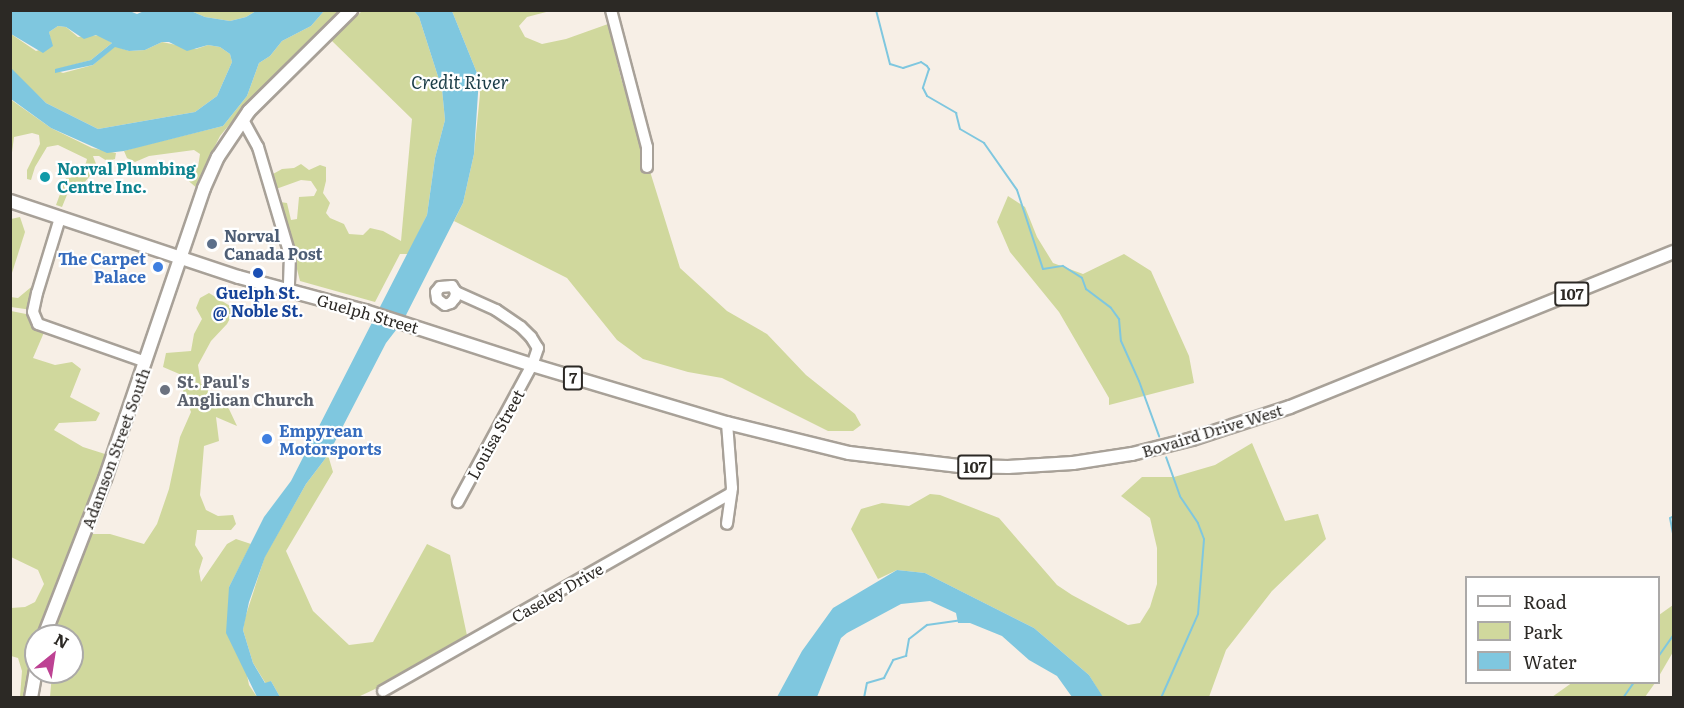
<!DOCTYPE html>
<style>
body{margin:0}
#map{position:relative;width:1684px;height:708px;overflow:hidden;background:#f7efe6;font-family:Literata,serif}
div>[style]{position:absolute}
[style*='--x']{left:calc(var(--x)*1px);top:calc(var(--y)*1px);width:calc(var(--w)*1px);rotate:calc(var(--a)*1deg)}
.green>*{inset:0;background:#d0d89d}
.water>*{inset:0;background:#7fc7df}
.stream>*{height:2px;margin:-1px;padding:0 1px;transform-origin:1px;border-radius:1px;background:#7fc7df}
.roads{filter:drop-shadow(2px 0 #a8a198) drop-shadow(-2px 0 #a8a198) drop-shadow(0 2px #a8a198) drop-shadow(0 -2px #a8a198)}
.minor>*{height:10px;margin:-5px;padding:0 5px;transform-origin:5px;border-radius:5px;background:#fff}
.major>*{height:12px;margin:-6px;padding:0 6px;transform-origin:6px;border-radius:6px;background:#fff}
.dots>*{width:16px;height:16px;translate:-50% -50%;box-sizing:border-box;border:3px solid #fff;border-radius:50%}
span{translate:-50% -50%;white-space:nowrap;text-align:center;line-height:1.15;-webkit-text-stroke:4.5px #fff;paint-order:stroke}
.shield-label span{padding:2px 4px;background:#fff;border:2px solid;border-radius:4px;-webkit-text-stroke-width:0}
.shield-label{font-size:15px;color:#2c2925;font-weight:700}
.culture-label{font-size:16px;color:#0d838f;font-weight:700}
.left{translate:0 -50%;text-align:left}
.service-label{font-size:16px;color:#4e5e75;font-weight:700}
.shop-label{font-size:16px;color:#366cbe;font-weight:700}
.right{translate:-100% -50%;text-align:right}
.transit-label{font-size:16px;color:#164399;font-weight:700}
.street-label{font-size:16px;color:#2c2925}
.worship-label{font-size:16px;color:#5b616d;font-weight:700}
.water-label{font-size:18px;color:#1a3c47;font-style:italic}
.frame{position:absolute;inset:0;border:12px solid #2c2925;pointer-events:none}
.legend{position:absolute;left:1465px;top:576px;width:195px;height:108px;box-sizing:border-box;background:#fff;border:2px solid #aba9a8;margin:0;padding:8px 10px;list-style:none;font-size:18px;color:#2c2925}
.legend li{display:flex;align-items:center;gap:12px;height:30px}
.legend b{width:30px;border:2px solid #aba9a8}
.north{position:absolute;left:24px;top:624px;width:60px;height:60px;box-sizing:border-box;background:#fff;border:2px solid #aba9a8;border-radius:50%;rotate:30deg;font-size:16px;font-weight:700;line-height:24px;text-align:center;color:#2c2925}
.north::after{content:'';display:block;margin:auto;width:21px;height:27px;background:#bd4293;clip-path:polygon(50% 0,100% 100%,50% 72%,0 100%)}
</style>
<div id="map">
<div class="green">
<i style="clip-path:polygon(191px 11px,256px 11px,246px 17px,230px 21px,205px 17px)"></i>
<i style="clip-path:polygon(324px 11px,344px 11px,234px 119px,220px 136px,208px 160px,198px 189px,178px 172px,179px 167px,187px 165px,198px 167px,200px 154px,194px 150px,149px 156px,135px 162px,127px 158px,124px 151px,137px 147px,223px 126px,247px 96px,259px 63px,270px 56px,282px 41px,311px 26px)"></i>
<i style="clip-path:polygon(362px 11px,414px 11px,419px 17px,442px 89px,445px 120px,435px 158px,427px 215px,408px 254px,400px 254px,375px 302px,300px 281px,280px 202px,287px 203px,291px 220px,297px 219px,299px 197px,314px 196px,317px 190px,311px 181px,301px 180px,276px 189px,272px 178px,273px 174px,282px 169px,294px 168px,301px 164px,309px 170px,320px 165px,326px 167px,326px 181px,323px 193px,330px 203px,326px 213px,330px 218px,344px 224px,349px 234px,363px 235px,370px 228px,383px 231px,401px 241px,412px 119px,331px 40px)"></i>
<i style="clip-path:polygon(452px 11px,550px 11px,527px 17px,519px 26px,525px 37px,542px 44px,566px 39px,608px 24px,621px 78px,680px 268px,727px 311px,767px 334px,806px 375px,855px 414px,861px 425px,853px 431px,828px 431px,722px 378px,688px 372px,643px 359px,617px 340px,567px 278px,454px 221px,463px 203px,474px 154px,480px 94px,479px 78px)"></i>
<i style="clip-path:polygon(58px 26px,66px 27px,78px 37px,100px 35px,112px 43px,91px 60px,55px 70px,63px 73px,93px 65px,115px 46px,129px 51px,145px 50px,162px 42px,196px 49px,208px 45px,220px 47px,230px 54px,232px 62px,217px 96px,195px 112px,98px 129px,46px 103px,11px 70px,11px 34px,36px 51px,52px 46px,49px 32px)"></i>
<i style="clip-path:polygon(10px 99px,51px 128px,92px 148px,116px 153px,115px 159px,107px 161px,99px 156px,93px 156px,96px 164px,94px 171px,84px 183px,71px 185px,62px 207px,56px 205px,66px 178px,77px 177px,84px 170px,87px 159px,58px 145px,47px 147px,35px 167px,31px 180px,27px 179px,27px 170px,40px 144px,39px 135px,32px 133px,14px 137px,11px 160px)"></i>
<i style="clip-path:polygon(1008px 196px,1025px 207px,1037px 237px,1053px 263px,1083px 274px,1124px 254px,1151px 271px,1189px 356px,1194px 383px,1109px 405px,1109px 398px,1059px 312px,1010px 252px,997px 222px)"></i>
<i style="clip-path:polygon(20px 217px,25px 232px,11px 276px,11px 219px)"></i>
<i style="clip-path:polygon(36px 283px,32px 310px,11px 307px,10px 297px,18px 298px)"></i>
<i style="clip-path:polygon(209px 293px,235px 309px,227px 324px,211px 341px,198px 365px,201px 384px,229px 409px,237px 426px,216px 417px,219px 441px,204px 446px,200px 495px,206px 510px,218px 516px,233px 515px,236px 524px,231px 530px,197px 530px,195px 545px,203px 558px,199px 571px,201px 582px,227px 544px,236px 539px,251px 544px,229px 587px,249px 685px,257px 697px,50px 697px,52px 674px,41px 680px,44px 672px,72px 672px,72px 636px,54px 636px,66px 596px,91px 534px,110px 534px,144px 544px,157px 524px,169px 489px,180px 437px,191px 412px,183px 391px,184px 376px,163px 367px,166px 353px,191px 351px,194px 334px,202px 319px,196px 308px,200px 298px)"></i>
<i style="clip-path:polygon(11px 311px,31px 315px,45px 330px,33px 358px,55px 365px,72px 362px,81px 369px,70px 397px,100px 413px,96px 421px,59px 423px,54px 430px,83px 447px,105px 454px,103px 469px,84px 520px,58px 583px,40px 636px,36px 636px,27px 697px,20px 697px,22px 671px,18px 658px,11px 656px,11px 608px,25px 607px,35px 602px,44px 584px,38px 570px,11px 557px)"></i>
<i style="clip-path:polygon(1252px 443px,1285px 521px,1318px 514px,1326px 539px,1272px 591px,1226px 650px,1209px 697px,1103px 698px,1089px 675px,1034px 628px,925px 573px,897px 570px,878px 579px,851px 529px,861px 509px,882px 503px,909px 506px,930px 494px,940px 495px,999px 518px,1057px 585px,1072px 595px,1128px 625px,1140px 623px,1150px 607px,1157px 584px,1157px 548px,1150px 518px,1121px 496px,1142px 477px,1174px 477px,1215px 465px)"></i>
<i style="clip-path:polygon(328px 455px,333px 472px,286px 551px,313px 611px,349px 645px,373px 642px,427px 544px,450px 555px,469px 645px,358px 697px,280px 697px,271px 681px,266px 684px,253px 663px,243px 630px,245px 618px,265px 556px,306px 484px)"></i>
<i style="clip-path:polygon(1673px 605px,1673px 652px,1659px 676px,1659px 615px)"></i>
<i style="clip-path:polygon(1573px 682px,1655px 682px,1655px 683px,1645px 697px,1552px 697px)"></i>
</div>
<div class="water">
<i style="clip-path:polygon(127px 10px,137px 14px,144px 11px,191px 11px,205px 17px,230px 21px,246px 17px,256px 11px,324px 11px,311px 26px,282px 41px,270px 56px,259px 63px,247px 96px,223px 126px,124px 151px,107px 153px,51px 128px,11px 99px,11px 68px,46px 103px,98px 129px,195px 112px,217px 96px,232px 62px,230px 54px,220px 47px,208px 45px,187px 51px,169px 42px,162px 42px,145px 50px,129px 51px,115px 47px,93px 65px,55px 73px,55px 69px,91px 60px,112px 43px,96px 35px,84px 39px,66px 27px,58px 26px,49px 32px,53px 46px,43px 53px,11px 34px,11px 11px)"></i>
<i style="clip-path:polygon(414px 11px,452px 11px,479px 78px,474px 154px,463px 203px,403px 321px,386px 343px,328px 455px,306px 484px,265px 557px,249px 602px,243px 630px,253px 663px,265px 683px,271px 681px,280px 697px,257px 697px,226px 633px,229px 587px,264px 517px,291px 481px,427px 215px,435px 158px,445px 120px,442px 89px,419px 17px)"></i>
<i style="clip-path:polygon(897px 570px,925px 573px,1034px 628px,1089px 675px,1103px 697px,1072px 697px,1057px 676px,1029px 660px,1002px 636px,970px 623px,958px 623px,956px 613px,930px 601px,901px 604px,847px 633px,841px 638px,817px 697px,777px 697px,802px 651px,833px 608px)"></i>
</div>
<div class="stream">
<i style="--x:876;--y:10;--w:56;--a:75.5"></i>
<i style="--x:890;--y:64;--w:14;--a:17"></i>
<i style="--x:903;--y:68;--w:19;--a:-18"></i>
<i style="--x:921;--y:62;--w:7;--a:34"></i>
<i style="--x:927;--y:66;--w:4;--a:56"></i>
<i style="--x:929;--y:69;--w:20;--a:108"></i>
<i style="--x:923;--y:88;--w:9;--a:63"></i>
<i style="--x:927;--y:96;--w:34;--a:30"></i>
<i style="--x:956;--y:113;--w:16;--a:76"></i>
<i style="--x:960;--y:129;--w:28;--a:30"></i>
<i style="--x:984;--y:143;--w:57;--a:54.9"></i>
<i style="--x:1017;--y:190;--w:83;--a:71.8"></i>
<i style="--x:1043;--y:269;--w:20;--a:-9"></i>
<i style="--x:1063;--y:266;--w:22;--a:32"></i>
<i style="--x:1082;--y:278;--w:12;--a:70"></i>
<i style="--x:1086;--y:289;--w:31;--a:37"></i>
<i style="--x:1111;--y:308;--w:14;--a:54"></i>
<i style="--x:1119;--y:319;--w:22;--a:85"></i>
<i style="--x:1121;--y:341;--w:44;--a:65.8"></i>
<i style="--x:1139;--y:381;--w:59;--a:70"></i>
<i style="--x:1674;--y:516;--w:4;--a:153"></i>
<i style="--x:1670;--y:518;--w:21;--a:79"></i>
<i style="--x:1658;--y:657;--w:28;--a:-55"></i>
<i style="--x:864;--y:698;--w:15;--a:-79"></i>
<i style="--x:867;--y:683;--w:18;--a:-16"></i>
<i style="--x:884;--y:678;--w:20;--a:-63"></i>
<i style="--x:893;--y:660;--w:14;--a:-17"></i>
<i style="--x:906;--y:656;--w:17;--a:-80"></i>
<i style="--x:909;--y:639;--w:23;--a:-38"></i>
<i style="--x:927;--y:625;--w:34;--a:-8"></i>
<i style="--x:1161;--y:698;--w:92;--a:-66.2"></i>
<i style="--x:1198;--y:614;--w:75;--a:-85.4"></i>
<i style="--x:1204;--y:539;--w:17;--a:-111"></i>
<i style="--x:1198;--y:523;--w:32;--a:-124"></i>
<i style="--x:1180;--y:496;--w:41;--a:-109.7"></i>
<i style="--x:1623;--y:698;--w:19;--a:-55"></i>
</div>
<div class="roads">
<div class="minor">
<i style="--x:611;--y:10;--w:142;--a:75.3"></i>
<i style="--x:647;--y:147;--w:20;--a:90"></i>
<i style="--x:243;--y:120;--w:31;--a:61"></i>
<i style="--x:258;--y:147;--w:113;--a:73.5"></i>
<i style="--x:290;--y:255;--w:36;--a:92"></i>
<i style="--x:60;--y:218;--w:78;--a:107"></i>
<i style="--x:37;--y:293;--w:19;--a:102"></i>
<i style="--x:33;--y:312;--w:13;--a:67"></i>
<i style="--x:38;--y:324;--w:114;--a:19.4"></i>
<i style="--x:456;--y:292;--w:6;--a:99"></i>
<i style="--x:455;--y:298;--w:6;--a:129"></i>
<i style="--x:451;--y:303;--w:6;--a:162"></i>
<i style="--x:445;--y:305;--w:10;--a:-143"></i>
<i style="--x:437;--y:299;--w:7;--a:-98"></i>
<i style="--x:436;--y:292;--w:6;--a:-51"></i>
<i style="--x:440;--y:287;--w:12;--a:-5"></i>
<i style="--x:452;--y:286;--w:7;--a:56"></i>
<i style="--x:456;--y:292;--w:44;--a:24.2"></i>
<i style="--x:496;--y:310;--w:30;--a:34"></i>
<i style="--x:521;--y:327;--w:14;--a:45"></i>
<i style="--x:531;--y:337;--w:13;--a:58"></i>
<i style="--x:538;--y:348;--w:18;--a:109"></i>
<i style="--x:532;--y:365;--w:156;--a:118.4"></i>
<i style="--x:727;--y:423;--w:65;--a:85.6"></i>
<i style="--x:732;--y:488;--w:36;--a:98"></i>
<i style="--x:383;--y:691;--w:400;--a:-29.6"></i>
</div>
<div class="major">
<i style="--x:10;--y:201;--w:241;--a:18.4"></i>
<i style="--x:239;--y:277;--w:131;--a:15.1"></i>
<i style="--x:365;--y:311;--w:176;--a:17.9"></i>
<i style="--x:532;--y:365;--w:203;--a:16.6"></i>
<i style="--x:727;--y:423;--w:126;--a:13.8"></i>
<i style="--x:849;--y:453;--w:111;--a:6.7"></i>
<i style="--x:959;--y:466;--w:49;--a:1.2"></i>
<i style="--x:1008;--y:467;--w:65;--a:-3.5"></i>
<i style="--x:1073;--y:463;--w:60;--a:-8.7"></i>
<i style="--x:1132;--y:454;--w:62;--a:-14"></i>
<i style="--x:1192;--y:439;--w:103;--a:-18.1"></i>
<i style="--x:1290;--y:407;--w:414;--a:-22"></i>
<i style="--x:44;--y:636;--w:168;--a:-68.8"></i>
<i style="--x:105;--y:479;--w:307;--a:-71.2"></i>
<i style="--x:204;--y:188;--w:34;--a:-66"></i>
<i style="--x:218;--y:157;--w:55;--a:-56"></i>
<i style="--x:249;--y:111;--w:144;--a:-44.7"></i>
<i style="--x:31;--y:698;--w:28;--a:-80"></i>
</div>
</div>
<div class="dots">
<i style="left:45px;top:177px;background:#0f9aa8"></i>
<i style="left:212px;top:244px;background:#5c6f8a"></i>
<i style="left:158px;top:267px;background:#3f7fe0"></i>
<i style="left:258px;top:273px;background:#1a4fb4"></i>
<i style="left:165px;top:390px;background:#6b7280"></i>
<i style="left:267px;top:439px;background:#3f7fe0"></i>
</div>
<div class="shield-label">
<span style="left:1572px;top:294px">107</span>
<span style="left:573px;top:378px">7</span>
<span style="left:975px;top:467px">107</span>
</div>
<div class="culture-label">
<span class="left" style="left:57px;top:177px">Norval Plumbing<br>Centre Inc.</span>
</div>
<div class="service-label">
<span class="left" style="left:224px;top:244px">Norval<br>Canada Post</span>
</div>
<div class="shop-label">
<span class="right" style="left:146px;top:267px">The Carpet<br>Palace</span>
<span class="left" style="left:279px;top:439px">Empyrean<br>Motorsports</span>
</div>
<div class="transit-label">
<span style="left:258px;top:301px">Guelph St.<br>@ Noble St.</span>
</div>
<div class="street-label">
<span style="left:368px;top:313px;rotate:16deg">Guelph Street</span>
<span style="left:1212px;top:430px;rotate:-17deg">Bovaird Drive West</span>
<span style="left:495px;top:434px;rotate:-61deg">Louisa Street</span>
<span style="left:115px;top:448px;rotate:-70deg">Adamson Street South</span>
<span style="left:557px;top:592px;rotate:-30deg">Caseley Drive</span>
</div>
<div class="worship-label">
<span class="left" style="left:177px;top:390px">St. Paul's<br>Anglican Church</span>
</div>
<div class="water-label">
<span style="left:460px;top:82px">Credit River</span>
</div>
<div class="frame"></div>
<ul class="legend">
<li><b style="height:8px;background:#fff"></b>Road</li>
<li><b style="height:16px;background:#d0d89d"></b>Park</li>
<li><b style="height:16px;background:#7fc7df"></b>Water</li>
</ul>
<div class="north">N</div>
</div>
